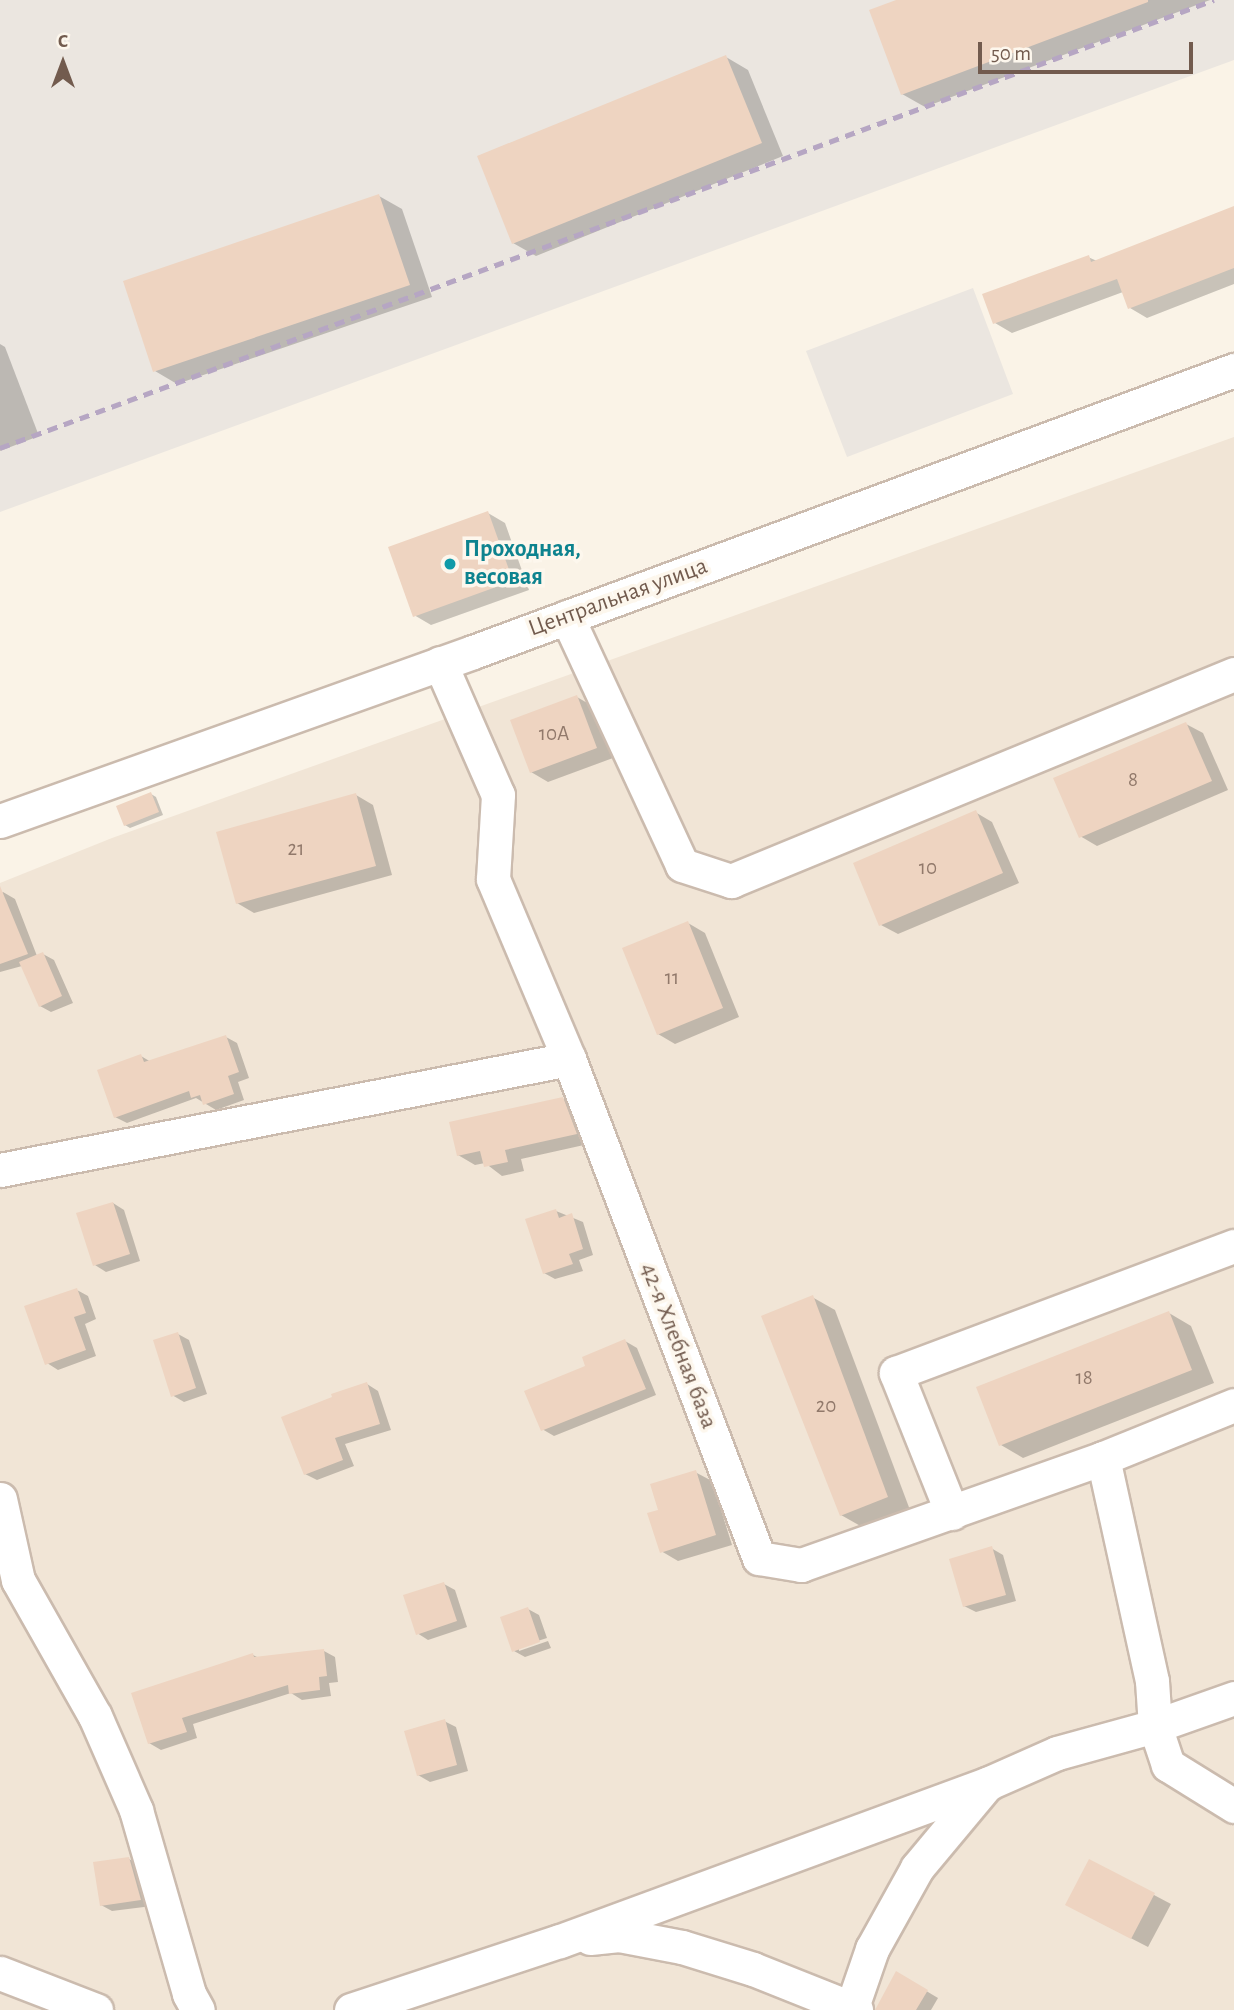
<!DOCTYPE html>
<meta charset="utf-8">
<style>
body{margin:0}
#map{position:relative;width:1234px;height:2010px;overflow:hidden;background:#faf3e7;font-family:"Alegreya Sans",sans-serif}
div>[style]{position:absolute}
[style*='--x']{left:calc(var(--x)*1px);top:calc(var(--y)*1px);width:calc(var(--w)*1px);rotate:calc(var(--a)*1deg)}
.residential>*{inset:0;background:#f1e5d6}
.industrial>*{inset:0;background:#ebe6e0}
.shadow>*{inset:0;background:#0003}
.building>*{inset:0;background:#eed4c1}
.roads{filter:drop-shadow(2px 0 #cbbbae) drop-shadow(-2px 0 #cbbbae) drop-shadow(0 2px #cbbbae) drop-shadow(0 -2px #cbbbae)}
.minor>*{height:33px;margin:-16.5px;padding:0 16.5px;transform-origin:16.5px;border-radius:16.5px;background:#fff}
.rail>*{height:5px;margin-top:-2.5px;transform-origin:0;background:repeating-linear-gradient(90deg,#b6a6c3 0 10px,transparent 0 17px)}
.dots>*{width:19px;height:19px;translate:-50% -50%;box-sizing:border-box;border:4px solid #fdf7ed;border-radius:50%}
span{translate:-50% -50%;white-space:nowrap;text-align:center;line-height:1.15;-webkit-text-stroke:7px #fdf7ed;paint-order:stroke}
.number-label{font-size:21px;color:#91796b}
.number-label span{-webkit-text-stroke-width:0}
.culture-label{font-size:24px;color:#0d838f;font-weight:700}
.left{translate:0 -50%;text-align:left}
.street-label{font-size:24px;color:#725b4e}
.north{position:absolute;left:28px;top:28px;width:70px;height:70px;-webkit-text-stroke:5px #fdf7ed;paint-order:stroke;rotate:0deg;font-size:19px;font-weight:700;line-height:28px;text-align:center;color:#725b4e}
.north::after{content:'';display:block;margin:auto;width:24px;height:32px;background:#725b4e;clip-path:polygon(50% 0,100% 100%,50% 72%,0 100%)}
.scale{position:absolute;left:978px;top:42px;width:215px;height:32px;box-sizing:border-box;border:4px solid #725b4e;border-top:0;padding-left:9px;font-size:21px;line-height:24px;white-space:nowrap;color:#725b4e;-webkit-text-stroke:5px #fdf7ed;paint-order:stroke}
</style>
<div id="map">
<div class="residential">
<i style="clip-path:polygon(1234px 437px,1234px 2010px,0 2010px,0 883px,112px 838px)"></i>
</div>
<div class="industrial">
<i style="clip-path:polygon(0 0,1234px 0,1234px 60px,0 512px)"></i>
<i style="clip-path:polygon(973px 288px,1013px 394px,847px 457px,806px 351px)"></i>
</div>
<div class="shadow">
<i style="clip-path:polygon(901px 0,1210px 0,925px 107px,902px 94px)"></i>
<i style="clip-path:polygon(726px 57px,748px 70px,783px 156px,536px 256px,513px 243px)"></i>
<i style="clip-path:polygon(379px 196px,402px 209px,432px 297px,177px 384px,155px 371px)"></i>
<i style="clip-path:polygon(1234px 208px,1234px 284px,1147px 318px,1130px 308px,1123px 292px,1012px 333px,995px 323px,1088px 257px,1097px 261px)"></i>
<i style="clip-path:polygon(0 344px,5px 347px,39px 436px,0 451px)"></i>
<i style="clip-path:polygon(488px 513px,505px 523px,529px 590px,431px 625px,414px 615px)"></i>
<i style="clip-path:polygon(577px 697px,594px 707px,613px 758px,548px 782px,531px 772px)"></i>
<i style="clip-path:polygon(1186px 724px,1203px 733px,1228px 790px,1097px 846px,1080px 836px)"></i>
<i style="clip-path:polygon(151px 794px,156px 797px,163px 815px,130px 828px,125px 825px)"></i>
<i style="clip-path:polygon(356px 795px,373px 805px,392px 875px,254px 913px,237px 903px)"></i>
<i style="clip-path:polygon(975px 812px,992px 822px,1019px 883px,898px 934px,881px 925px)"></i>
<i style="clip-path:polygon(3px 892px,15px 899px,37px 956px,43px 954px,54px 960px,73px 1003px,51px 1012px,40px 1006px,22px 966px,0 972px,0 894px)"></i>
<i style="clip-path:polygon(688px 923px,705px 933px,739px 1017px,675px 1044px,658px 1034px)"></i>
<i style="clip-path:polygon(226px 1037px,237px 1043px,249px 1078px,238px 1082px,244px 1100px,216px 1110px,196px 1098px,127px 1123px,115px 1117px,141px 1056px,151px 1062px)"></i>
<i style="clip-path:polygon(563px 1099px,580px 1109px,593px 1143px,521px 1159px,524px 1171px,502px 1176px,485px 1163px,475px 1165px,458px 1155px)"></i>
<i style="clip-path:polygon(113px 1203px,124px 1210px,140px 1261px,106px 1272px,95px 1265px)"></i>
<i style="clip-path:polygon(556px 1211px,583px 1222px,593px 1255px,579px 1260px,583px 1271px,555px 1279px,544px 1273px)"></i>
<i style="clip-path:polygon(77px 1290px,88px 1296px,96px 1319px,85px 1324px,96px 1356px,58px 1370px,47px 1363px)"></i>
<i style="clip-path:polygon(812px 1297px,835px 1310px,910px 1510px,864px 1528px,841px 1515px)"></i>
<i style="clip-path:polygon(1169px 1313px,1191px 1326px,1214px 1383px,1023px 1458px,1001px 1445px)"></i>
<i style="clip-path:polygon(178px 1334px,189px 1340px,207px 1394px,184px 1402px,172px 1395px)"></i>
<i style="clip-path:polygon(625px 1341px,637px 1348px,656px 1395px,554px 1436px,542px 1429px,588px 1367px)"></i>
<i style="clip-path:polygon(367px 1384px,378px 1391px,391px 1430px,345px 1444px,354px 1466px,317px 1480px,305px 1474px)"></i>
<i style="clip-path:polygon(695px 1472px,712px 1481px,732px 1545px,678px 1561px,661px 1551px,661px 1511px)"></i>
<i style="clip-path:polygon(991px 1548px,1003px 1555px,1016px 1601px,976px 1612px,964px 1606px)"></i>
<i style="clip-path:polygon(444px 1584px,455px 1590px,467px 1627px,428px 1640px,417px 1633px)"></i>
<i style="clip-path:polygon(528px 1609px,539px 1615px,547px 1638px,519px 1647px,519px 1651px,548px 1641px,551px 1648px,525px 1657px,514px 1651px)"></i>
<i style="clip-path:polygon(324px 1651px,335px 1657px,338px 1682px,329px 1683px,331px 1696px,302px 1700px,291px 1693px,193px 1724px,197px 1738px,161px 1750px,149px 1743px,253px 1655px,259px 1658px)"></i>
<i style="clip-path:polygon(444px 1721px,456px 1727px,468px 1771px,430px 1782px,418px 1775px)"></i>
<i style="clip-path:polygon(129px 1859px,140px 1865px,152px 1906px,112px 1911px,101px 1905px)"></i>
<i style="clip-path:polygon(1154px 1895px,1171px 1904px,1148px 1947px,1084px 1914px)"></i>
<i style="clip-path:polygon(896px 1973px,938px 1998px,931px 2010px,880px 2010px)"></i>
</div>
<div class="building">
<i style="clip-path:polygon(896px 0,1148px 0,1148px 2px,901px 95px,869px 10px)"></i>
<i style="clip-path:polygon(726px 55px,762px 143px,512px 244px,477px 156px)"></i>
<i style="clip-path:polygon(379px 194px,410px 285px,153px 372px,123px 281px)"></i>
<i style="clip-path:polygon(1234px 206px,1234px 268px,1128px 309px,1117px 279px,993px 324px,982px 294px,1089px 255px,1091px 262px)"></i>
<i style="clip-path:polygon(488px 511px,513px 581px,413px 617px,388px 547px)"></i>
<i style="clip-path:polygon(577px 695px,597px 748px,530px 773px,510px 720px)"></i>
<i style="clip-path:polygon(1186px 722px,1212px 781px,1079px 838px,1053px 778px)"></i>
<i style="clip-path:polygon(151px 792px,159px 812px,124px 826px,116px 806px)"></i>
<i style="clip-path:polygon(356px 793px,376px 866px,236px 904px,216px 832px)"></i>
<i style="clip-path:polygon(976px 810px,1003px 873px,879px 926px,853px 863px)"></i>
<i style="clip-path:polygon(0 886px,28px 954px,0 964px)"></i>
<i style="clip-path:polygon(688px 921px,723px 1008px,657px 1035px,622px 948px)"></i>
<i style="clip-path:polygon(43px 952px,62px 996px,39px 1007px,19px 962px)"></i>
<i style="clip-path:polygon(226px 1035px,239px 1072px,228px 1076px,234px 1094px,203px 1105px,200px 1095px,191px 1098px,189px 1091px,114px 1118px,97px 1070px,141px 1054px,144px 1062px)"></i>
<i style="clip-path:polygon(563px 1097px,577px 1134px,505px 1150px,508px 1162px,484px 1167px,480px 1151px,457px 1156px,449px 1122px)"></i>
<i style="clip-path:polygon(113px 1202px,130px 1254px,93px 1266px,76px 1213px)"></i>
<i style="clip-path:polygon(556px 1209px,559px 1218px,572px 1213px,583px 1249px,569px 1254px,573px 1264px,543px 1274px,525px 1219px)"></i>
<i style="clip-path:polygon(77px 1288px,86px 1313px,74px 1317px,86px 1350px,45px 1365px,24px 1306px)"></i>
<i style="clip-path:polygon(813px 1295px,888px 1497px,840px 1516px,761px 1316px)"></i>
<i style="clip-path:polygon(1169px 1311px,1192px 1370px,999px 1446px,976px 1387px)"></i>
<i style="clip-path:polygon(178px 1332px,196px 1388px,171px 1397px,153px 1340px)"></i>
<i style="clip-path:polygon(625px 1339px,646px 1389px,541px 1431px,524px 1391px,585px 1366px,582px 1357px)"></i>
<i style="clip-path:polygon(367px 1382px,380px 1424px,335px 1438px,343px 1460px,304px 1475px,281px 1417px,332px 1397px,331px 1394px)"></i>
<i style="clip-path:polygon(696px 1470px,716px 1535px,660px 1553px,647px 1513px,658px 1510px,650px 1484px)"></i>
<i style="clip-path:polygon(992px 1546px,1006px 1595px,963px 1607px,949px 1559px)"></i>
<i style="clip-path:polygon(444px 1582px,457px 1621px,416px 1635px,403px 1595px)"></i>
<i style="clip-path:polygon(528px 1607px,540px 1642px,512px 1652px,500px 1617px)"></i>
<i style="clip-path:polygon(324px 1649px,327px 1676px,319px 1677px,320px 1690px,289px 1694px,288px 1685px,182px 1718px,187px 1732px,148px 1744px,131px 1693px,253px 1653px,254px 1657px)"></i>
<i style="clip-path:polygon(445px 1719px,457px 1765px,417px 1776px,404px 1731px)"></i>
<i style="clip-path:polygon(129px 1857px,141px 1900px,100px 1906px,93px 1862px)"></i>
<i style="clip-path:polygon(1089px 1859px,1155px 1893px,1131px 1939px,1065px 1905px)"></i>
<i style="clip-path:polygon(896px 1971px,928px 1990px,916px 2010px,875px 2010px)"></i>
</div>
<div class="roads">
<div class="minor">
<i style="--x:567;--y:617;--w:273;--a:65.1"></i>
<i style="--x:682;--y:865;--w:52;--a:18.1"></i>
<i style="--x:731;--y:881;--w:544;--a:-22.37"></i>
<i style="--x:440;--y:663;--w:144;--a:66.3"></i>
<i style="--x:498;--y:795;--w:84;--a:93.4"></i>
<i style="--x:493;--y:879;--w:195;--a:67.1"></i>
<i style="--x:569;--y:1059;--w:534;--a:69.16"></i>
<i style="--x:759;--y:1558;--w:43;--a:9.5"></i>
<i style="--x:801;--y:1565;--w:320;--a:-19.5"></i>
<i style="--x:1103;--y:1458;--w:141;--a:-22"></i>
<i style="--x:0;--y:821;--w:502;--a:-19.66"></i>
<i style="--x:473;--y:652;--w:812;--a:-20.33"></i>
<i style="--x:0;--y:1170;--w:580;--a:-11.04"></i>
<i style="--x:1103;--y:1458;--w:228;--a:77.6"></i>
<i style="--x:1152;--y:1681;--w:45;--a:86.2"></i>
<i style="--x:1155;--y:1726;--w:41;--a:71.6"></i>
<i style="--x:1168;--y:1765;--w:78;--a:31.8"></i>
<i style="--x:0;--y:1499;--w:83;--a:77.5"></i>
<i style="--x:18;--y:1580;--w:156;--a:60.5"></i>
<i style="--x:95;--y:1716;--w:103;--a:66.4"></i>
<i style="--x:136;--y:1810;--w:191;--a:73.9"></i>
<i style="--x:189;--y:1994;--w:18;--a:61"></i>
<i style="--x:952;--y:1513;--w:151;--a:-111.8"></i>
<i style="--x:896;--y:1373;--w:361;--a:-20.6"></i>
<i style="--x:590;--y:1938;--w:29;--a:-6"></i>
<i style="--x:619;--y:1935;--w:64;--a:10.8"></i>
<i style="--x:682;--y:1947;--w:74;--a:17.2"></i>
<i style="--x:753;--y:1969;--w:111;--a:21.7"></i>
<i style="--x:0;--y:1973;--w:103;--a:21.1"></i>
<i style="--x:351;--y:2010;--w:220;--a:-18.3"></i>
<i style="--x:560;--y:1941;--w:457;--a:-20.2"></i>
<i style="--x:989;--y:1783;--w:74;--a:-23.8"></i>
<i style="--x:1057;--y:1753;--w:102;--a:-15.4"></i>
<i style="--x:1155;--y:1726;--w:84;--a:-19.5"></i>
<i style="--x:851;--y:2010;--w:65;--a:-71"></i>
<i style="--x:872;--y:1949;--w:93;--a:-60.9"></i>
<i style="--x:917;--y:1868;--w:109;--a:-50.2"></i>
</div>
</div>
<div class="rail">
<i style="--x:0;--y:448;--w:1294;--a:-20.26"></i>
</div>
<div class="dots">
<i style="left:450px;top:564px;background:#0f9aa8"></i>
</div>
<div class="number-label">
<span style="left:554px;top:734px">10А</span>
<span style="left:1133px;top:780px">8</span>
<span style="left:296px;top:849px">21</span>
<span style="left:928px;top:868px">10</span>
<span style="left:672px;top:978px">11</span>
<span style="left:1084px;top:1378px">18</span>
<span style="left:826px;top:1406px">20</span>
</div>
<div class="culture-label">
<span class="left" style="left:464px;top:564px">Проходная,<br>весовая</span>
</div>
<div class="street-label">
<span style="left:618px;top:598px;rotate:-20deg">Центральная улица</span>
<span style="left:678px;top:1346px;rotate:69deg">42-я Хлебная база</span>
</div>
<div class="north">С</div>
<div class="scale">50 m</div>
</div>
